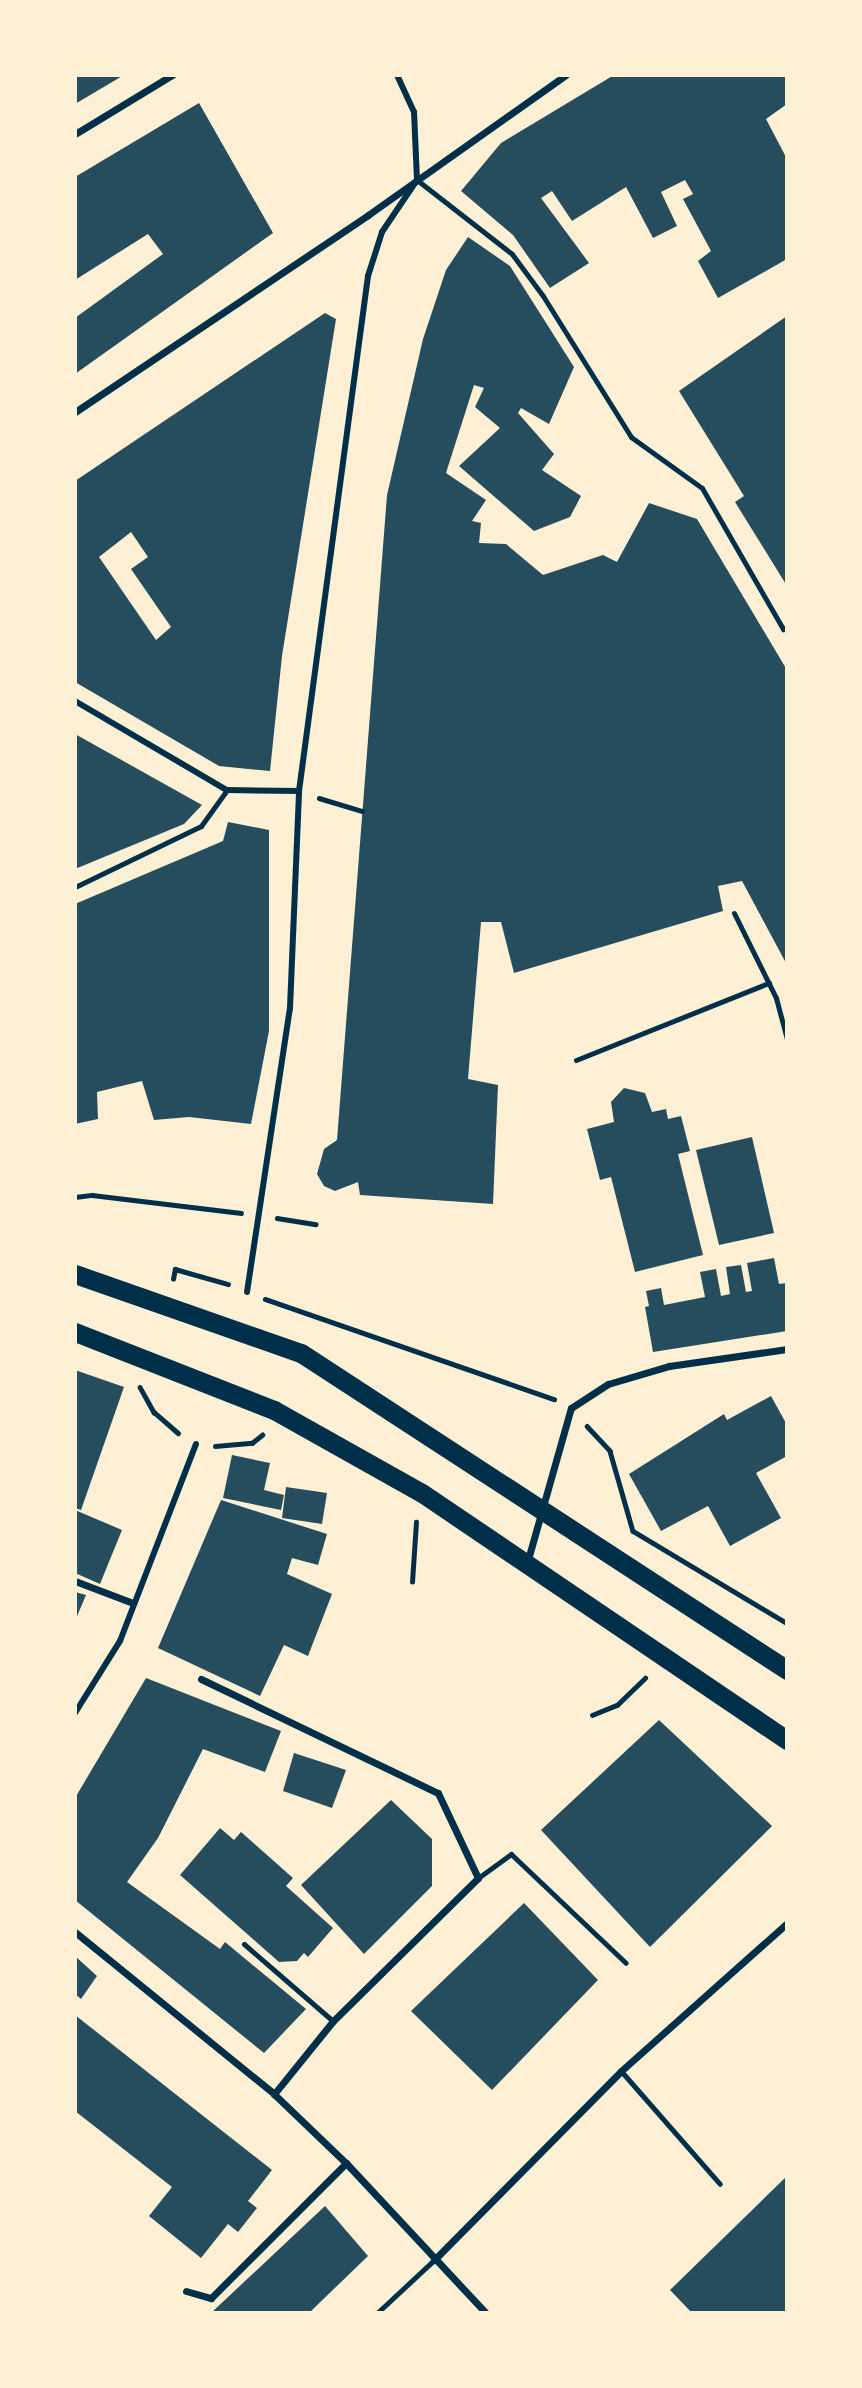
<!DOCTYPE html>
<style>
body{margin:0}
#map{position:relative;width:862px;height:2388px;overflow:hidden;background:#fdf0d5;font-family:Roboto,sans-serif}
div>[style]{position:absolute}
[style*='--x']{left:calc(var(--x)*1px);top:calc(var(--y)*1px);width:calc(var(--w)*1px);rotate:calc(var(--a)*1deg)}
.building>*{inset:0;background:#264d5e}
.path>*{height:4.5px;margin:-2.25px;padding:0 2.25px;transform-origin:2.25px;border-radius:2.25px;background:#003049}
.service>*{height:5px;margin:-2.5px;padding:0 2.5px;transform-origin:2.5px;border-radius:2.5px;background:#003049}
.pedestrian>*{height:6px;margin:-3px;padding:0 3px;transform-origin:3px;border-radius:3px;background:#003049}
.minor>*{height:7px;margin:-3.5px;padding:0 3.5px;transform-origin:3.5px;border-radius:3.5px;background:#003049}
.trunk>*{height:19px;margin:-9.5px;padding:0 9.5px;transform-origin:9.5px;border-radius:9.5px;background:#003049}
span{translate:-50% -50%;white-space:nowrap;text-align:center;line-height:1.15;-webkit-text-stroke:5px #fdf0d5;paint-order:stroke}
.frame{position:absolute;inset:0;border:77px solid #fdf0d5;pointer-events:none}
</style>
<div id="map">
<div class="building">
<i style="clip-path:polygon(75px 75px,124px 75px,75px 104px)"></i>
<i style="clip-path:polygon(614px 75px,787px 75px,787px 104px,766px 119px,787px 159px,787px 259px,718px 298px,698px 261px,711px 251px,683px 199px,693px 194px,685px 180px,661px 192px,677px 226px,653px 238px,626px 187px,572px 221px,552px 191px,541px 198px,589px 263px,550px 288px,513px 235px,461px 191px,501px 143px)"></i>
<i style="clip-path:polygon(199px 103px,273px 233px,75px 374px,75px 318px,163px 254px,148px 234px,75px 280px,75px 177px)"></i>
<i style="clip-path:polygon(468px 237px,510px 266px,574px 367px,549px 424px,521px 408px,518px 413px,554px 454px,542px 470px,581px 496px,570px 517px,534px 531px,459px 466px,500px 428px,475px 407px,484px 388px,474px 385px,446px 473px,486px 500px,472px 521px,481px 523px,479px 543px,506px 544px,543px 575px,603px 555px,617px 562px,649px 503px,697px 519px,787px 670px,787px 965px,742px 881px,718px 886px,723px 911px,514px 973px,501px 922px,481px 922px,468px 1079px,498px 1085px,493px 1204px,360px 1195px,358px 1182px,335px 1191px,324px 1186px,317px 1174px,324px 1149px,337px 1140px,387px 495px,423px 339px,446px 270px)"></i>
<i style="clip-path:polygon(evenodd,325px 313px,336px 319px,282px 656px,270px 771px,219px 766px,75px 682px,75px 481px,325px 313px,131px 532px,148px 557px,131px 569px,171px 627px,156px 640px,99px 557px,131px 532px)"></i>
<i style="clip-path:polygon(787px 316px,787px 586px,735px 502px,744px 496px,679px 391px)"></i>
<i style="clip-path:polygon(75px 734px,143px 772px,202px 805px,184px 824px,75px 869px)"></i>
<i style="clip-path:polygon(228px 822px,269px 830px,269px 1031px,251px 1124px,189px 1117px,154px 1120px,142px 1081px,97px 1092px,98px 1119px,75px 1124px,75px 904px,223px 841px)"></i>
<i style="clip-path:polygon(624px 1088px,645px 1093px,652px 1112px,666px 1109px,668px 1119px,681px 1116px,690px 1151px,678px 1154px,703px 1255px,635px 1272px,611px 1177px,600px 1180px,587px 1129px,614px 1122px,611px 1102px)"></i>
<i style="clip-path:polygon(752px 1137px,774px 1233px,719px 1245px,696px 1150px)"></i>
<i style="clip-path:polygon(774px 1258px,779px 1284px,787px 1283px,787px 1331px,653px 1352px,645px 1307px,649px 1306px,646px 1291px,661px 1288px,664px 1305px,705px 1297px,700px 1272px,716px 1269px,721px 1296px,730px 1294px,726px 1267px,741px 1265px,746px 1292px,752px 1291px,747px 1263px)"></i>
<i style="clip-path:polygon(75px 1370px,124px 1387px,81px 1510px,75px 1508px)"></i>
<i style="clip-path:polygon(771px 1396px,787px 1425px,787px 1456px,756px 1473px,781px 1518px,730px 1546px,708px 1506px,661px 1531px,629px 1474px,724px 1414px,727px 1420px)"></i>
<i style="clip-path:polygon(232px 1455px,270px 1463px,264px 1490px,284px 1495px,281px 1510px,223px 1498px)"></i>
<i style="clip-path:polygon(286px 1487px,327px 1493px,322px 1524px,282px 1518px)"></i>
<i style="clip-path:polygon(221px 1500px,327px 1534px,318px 1565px,292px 1558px,287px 1574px,332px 1594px,308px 1656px,284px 1645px,260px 1696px,158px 1648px)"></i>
<i style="clip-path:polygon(75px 1510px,122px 1530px,100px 1584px,75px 1573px)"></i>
<i style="clip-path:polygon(75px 1592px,86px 1595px,75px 1621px)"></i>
<i style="clip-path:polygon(146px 1678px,281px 1731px,265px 1772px,203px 1749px,158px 1838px,127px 1882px,220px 1949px,225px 1942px,306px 2009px,264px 2053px,75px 1900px,75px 1798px)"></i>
<i style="clip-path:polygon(659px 1720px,772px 1826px,650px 1947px,541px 1830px)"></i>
<i style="clip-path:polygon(294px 1753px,346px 1770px,332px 1808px,283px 1791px)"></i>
<i style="clip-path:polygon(391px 1800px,432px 1839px,432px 1886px,364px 1954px,301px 1885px)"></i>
<i style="clip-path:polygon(220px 1828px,234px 1840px,241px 1832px,293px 1878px,286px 1886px,333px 1928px,308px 1957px,304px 1953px,297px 1961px,279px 1962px,180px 1875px)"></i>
<i style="clip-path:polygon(524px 1903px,598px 1980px,492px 2090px,411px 2011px)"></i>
<i style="clip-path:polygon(75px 1956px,97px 1976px,81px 1999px,75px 1994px)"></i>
<i style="clip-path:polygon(75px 2015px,272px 2170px,248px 2201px,257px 2208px,238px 2232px,228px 2224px,201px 2258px,149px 2216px,172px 2187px,75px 2111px)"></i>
<i style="clip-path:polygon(787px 2176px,787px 2313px,692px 2313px,670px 2290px)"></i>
<i style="clip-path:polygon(325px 2206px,368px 2256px,309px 2313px,211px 2313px)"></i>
</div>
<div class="path">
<i style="--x:319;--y:798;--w:45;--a:16.8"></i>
<i style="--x:75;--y:1197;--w:17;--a:-7"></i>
<i style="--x:92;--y:1195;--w:150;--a:6.9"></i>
<i style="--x:277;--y:1218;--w:39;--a:9"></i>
<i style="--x:173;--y:1279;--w:10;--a:-79"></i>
<i style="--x:175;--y:1269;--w:55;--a:15.8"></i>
<i style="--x:265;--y:1299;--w:306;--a:19.1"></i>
<i style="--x:140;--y:1387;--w:29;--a:61"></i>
<i style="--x:154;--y:1412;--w:32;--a:41"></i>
<i style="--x:587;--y:1426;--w:34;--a:47"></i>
<i style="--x:610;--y:1451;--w:83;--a:74"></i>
<i style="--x:633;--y:1531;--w:179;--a:30.9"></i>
<i style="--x:215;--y:1446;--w:37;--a:-5"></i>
<i style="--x:252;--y:1443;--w:13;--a:-39"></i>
<i style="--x:412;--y:1582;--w:60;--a:-86.2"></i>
<i style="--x:592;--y:1715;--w:27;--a:-22"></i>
<i style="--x:617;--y:1705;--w:39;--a:-44"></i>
</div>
<div class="service">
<i style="--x:417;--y:180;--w:120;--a:37.9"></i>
<i style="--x:512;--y:254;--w:52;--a:53.6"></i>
<i style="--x:543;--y:296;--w:166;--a:58"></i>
<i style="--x:631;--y:437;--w:87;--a:35.7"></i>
<i style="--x:702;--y:488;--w:163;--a:60.1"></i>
<i style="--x:783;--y:629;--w:4;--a:-27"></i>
<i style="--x:75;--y:887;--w:140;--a:-25.8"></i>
<i style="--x:201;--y:826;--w:44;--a:-54.2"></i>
<i style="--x:734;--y:913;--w:95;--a:63.7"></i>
<i style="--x:776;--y:998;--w:42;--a:75"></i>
<i style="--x:576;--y:1060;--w:208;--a:-21.8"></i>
<i style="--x:478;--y:1878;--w:41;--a:-36"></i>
<i style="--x:511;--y:1854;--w:158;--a:43.5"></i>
<i style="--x:244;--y:1944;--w:118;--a:40.9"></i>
<i style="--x:621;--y:2071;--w:150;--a:48.8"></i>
<i style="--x:377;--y:2313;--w:78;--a:-42.9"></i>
</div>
<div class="pedestrian">
<i style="--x:75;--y:701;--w:176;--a:30.4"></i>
<i style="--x:227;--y:790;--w:72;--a:0.8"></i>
<i style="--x:247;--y:1292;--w:287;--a:-81.4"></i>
<i style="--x:290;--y:1008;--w:217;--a:-87.6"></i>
<i style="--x:299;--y:791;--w:520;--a:-82.37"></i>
<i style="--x:368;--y:276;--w:46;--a:-72.3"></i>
<i style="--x:382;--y:232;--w:63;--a:-56.1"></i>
<i style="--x:417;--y:180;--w:68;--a:-92.5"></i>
<i style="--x:414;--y:112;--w:41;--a:-114.7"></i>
<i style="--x:75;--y:1713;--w:85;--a:-58"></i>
<i style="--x:120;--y:1641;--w:211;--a:-68.9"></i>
</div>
<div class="minor">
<i style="--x:75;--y:134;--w:114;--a:-31.3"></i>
<i style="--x:75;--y:412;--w:353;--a:-33.9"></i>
<i style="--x:368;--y:215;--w:242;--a:-35.3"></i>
<i style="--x:527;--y:1563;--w:161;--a:-74.2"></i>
<i style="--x:571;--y:1408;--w:44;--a:-33"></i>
<i style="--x:608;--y:1384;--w:64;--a:-16.4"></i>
<i style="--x:669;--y:1366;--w:119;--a:-8.2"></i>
<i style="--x:75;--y:1581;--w:62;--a:20.8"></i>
<i style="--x:201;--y:1679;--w:263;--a:25.7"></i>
<i style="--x:438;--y:1793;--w:94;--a:64.8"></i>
<i style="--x:478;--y:1878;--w:204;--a:135.4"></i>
<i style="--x:333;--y:2021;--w:94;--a:128.9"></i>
<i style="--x:75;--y:1932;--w:257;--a:39.1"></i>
<i style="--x:274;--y:2094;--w:100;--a:43.8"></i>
<i style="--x:346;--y:2163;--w:205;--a:47"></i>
<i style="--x:434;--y:2260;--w:266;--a:-45.3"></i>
<i style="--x:621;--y:2071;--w:222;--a:-41.7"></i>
<i style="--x:186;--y:2291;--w:26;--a:16"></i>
<i style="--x:211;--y:2298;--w:191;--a:-45"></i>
</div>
<div class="trunk">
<i style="--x:75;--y:1274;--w:239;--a:19.3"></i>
<i style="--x:301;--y:1353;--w:580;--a:33.11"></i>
<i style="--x:75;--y:1332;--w:214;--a:21.4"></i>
<i style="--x:274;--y:1410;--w:170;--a:29.3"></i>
<i style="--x:422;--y:1493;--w:441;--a:34.1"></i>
</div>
<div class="frame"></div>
</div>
